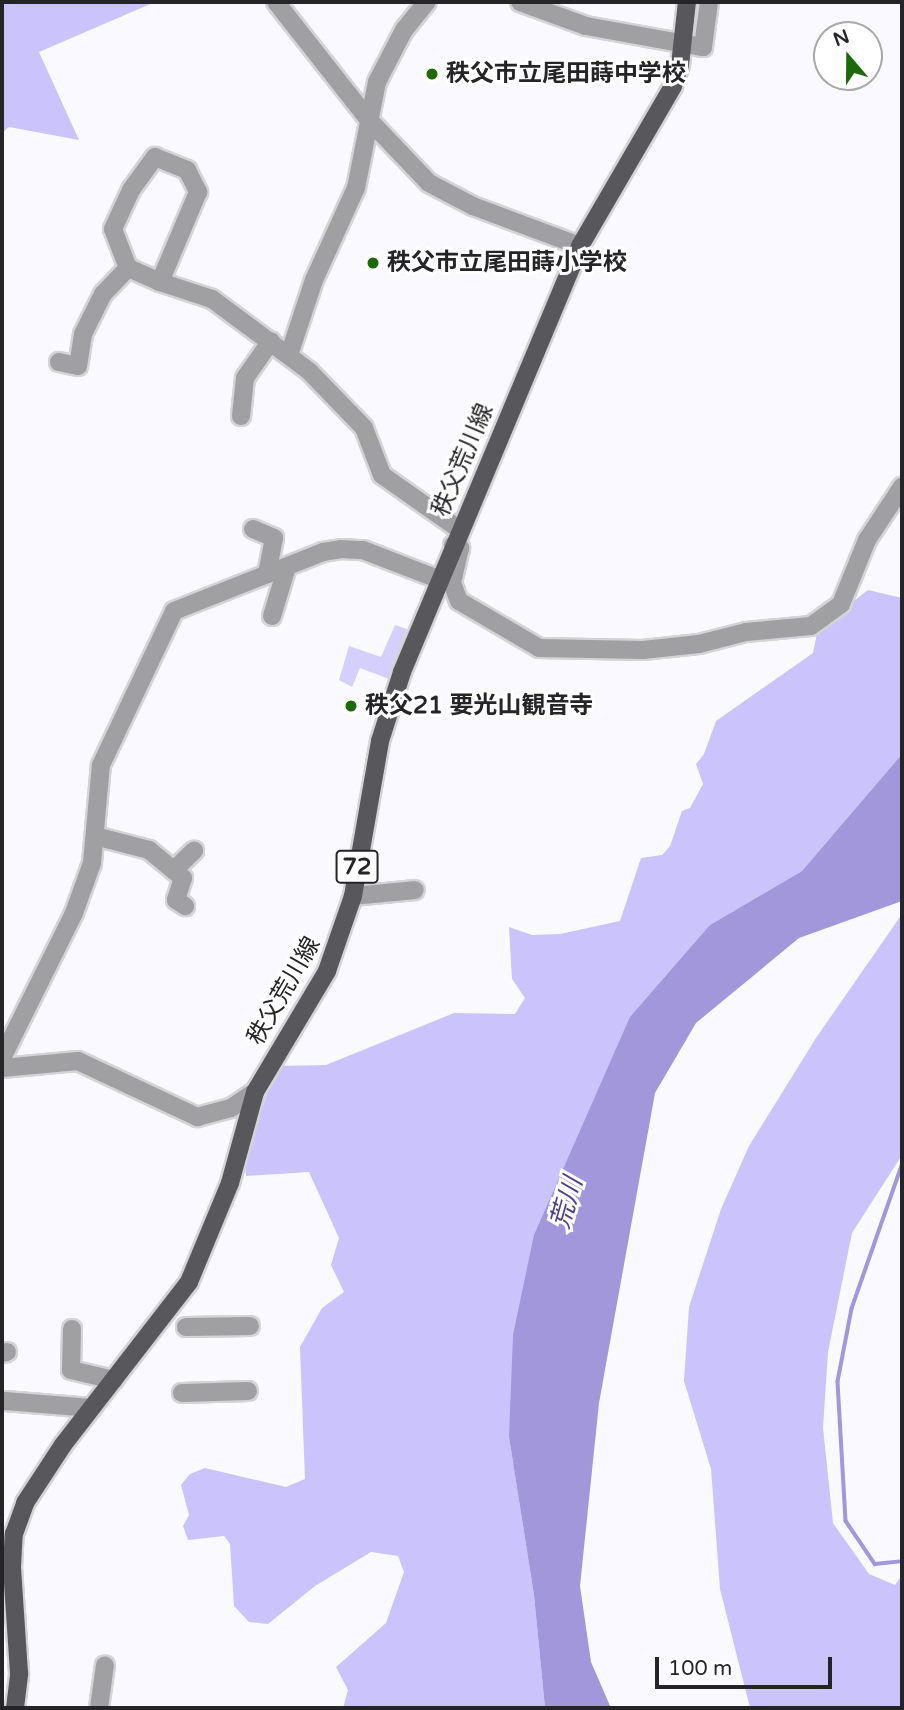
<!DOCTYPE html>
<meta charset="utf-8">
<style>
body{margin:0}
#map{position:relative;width:904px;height:1710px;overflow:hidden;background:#f9f9ff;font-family:"Varela Round","Noto Sans JP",sans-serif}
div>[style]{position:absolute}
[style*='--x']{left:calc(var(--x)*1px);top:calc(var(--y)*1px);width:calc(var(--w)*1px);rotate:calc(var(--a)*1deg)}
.green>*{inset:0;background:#d5cffc}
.forest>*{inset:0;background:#cbc3fb}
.water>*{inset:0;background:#a197da}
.stream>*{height:3.5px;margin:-1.75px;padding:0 1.75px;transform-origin:1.75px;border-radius:1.75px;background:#a197da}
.roads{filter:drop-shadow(2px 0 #d3d3d8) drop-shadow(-2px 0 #d3d3d8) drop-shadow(0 2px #d3d3d8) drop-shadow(0 -2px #d3d3d8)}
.minor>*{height:18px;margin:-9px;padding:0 9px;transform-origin:9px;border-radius:9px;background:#a0a0a3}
.major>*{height:18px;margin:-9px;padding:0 9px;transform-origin:9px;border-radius:9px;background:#58585c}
.dots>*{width:19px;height:19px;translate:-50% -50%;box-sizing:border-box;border:4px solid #fff;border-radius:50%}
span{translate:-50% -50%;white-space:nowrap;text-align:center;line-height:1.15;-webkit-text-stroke:6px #fff;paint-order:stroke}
.shield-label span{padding:2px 5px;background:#fff;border:2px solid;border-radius:5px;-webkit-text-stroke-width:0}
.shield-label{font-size:23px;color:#252527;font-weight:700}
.poi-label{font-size:24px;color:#252527;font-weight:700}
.left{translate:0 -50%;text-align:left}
.street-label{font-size:24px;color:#252527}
.water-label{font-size:26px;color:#513f8e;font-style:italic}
.frame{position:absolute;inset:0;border:4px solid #252527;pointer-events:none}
.north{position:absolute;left:813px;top:21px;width:70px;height:70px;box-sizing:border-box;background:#fff;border:2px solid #a8a8a9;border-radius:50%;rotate:340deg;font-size:19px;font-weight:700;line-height:28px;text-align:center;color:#252527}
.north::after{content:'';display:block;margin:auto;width:24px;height:32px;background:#1c6909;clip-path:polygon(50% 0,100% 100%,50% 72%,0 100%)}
.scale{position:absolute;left:655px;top:1657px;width:177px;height:32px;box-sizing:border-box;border:4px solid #252527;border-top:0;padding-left:9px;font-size:21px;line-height:24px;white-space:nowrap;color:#252527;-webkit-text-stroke:5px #fff;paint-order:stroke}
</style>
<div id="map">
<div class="green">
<i style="clip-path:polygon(395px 625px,407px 629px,389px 679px,360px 668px,352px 687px,339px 680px,349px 646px,381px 657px)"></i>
</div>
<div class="forest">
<i style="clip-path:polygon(2px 2px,155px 2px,39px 52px,79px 140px,9px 127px,2px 133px)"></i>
<i style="clip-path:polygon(868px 590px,902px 598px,902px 754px,802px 871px,710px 925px,509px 1437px,534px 1595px,545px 1708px,343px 1708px,348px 1690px,336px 1667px,386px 1623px,404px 1572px,398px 1556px,371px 1552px,315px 1586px,268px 1624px,249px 1622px,234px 1606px,230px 1544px,224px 1536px,188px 1540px,183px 1526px,189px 1515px,181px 1485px,190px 1474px,205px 1468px,286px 1487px,305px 1479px,300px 1347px,322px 1308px,344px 1292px,331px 1265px,339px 1238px,309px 1172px,246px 1176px,244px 1155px,278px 1066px,326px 1065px,454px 1013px,515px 1014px,525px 998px,512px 979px,509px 927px,532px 935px,560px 934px,620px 921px,641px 858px,662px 855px,670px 846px,682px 811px,690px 808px,703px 784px,696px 764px,704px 754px,716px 721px,813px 653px,818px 629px)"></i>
<i style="clip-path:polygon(902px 914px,902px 1155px,852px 1233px,828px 1352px,823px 1428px,833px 1523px,869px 1574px,895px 1585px,902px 1575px,902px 1708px,750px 1708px,720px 1589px,711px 1469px,684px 1381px,689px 1307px,721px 1209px,749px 1146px,816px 1038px)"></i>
</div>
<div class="water">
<i style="clip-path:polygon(902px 754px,902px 901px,799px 938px,696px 1023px,655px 1093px,599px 1403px,580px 1586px,591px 1662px,611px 1708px,545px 1708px,534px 1595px,509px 1437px,513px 1335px,534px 1235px,630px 1017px,710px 925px,802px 871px)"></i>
</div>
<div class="stream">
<i style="--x:902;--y:1166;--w:151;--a:109.3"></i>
<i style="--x:852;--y:1309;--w:74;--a:100.9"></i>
<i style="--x:838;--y:1382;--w:139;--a:86.7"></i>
<i style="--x:846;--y:1521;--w:52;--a:56"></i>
<i style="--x:875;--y:1564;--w:27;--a:-6"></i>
</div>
<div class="roads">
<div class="minor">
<i style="--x:276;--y:2;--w:150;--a:51.8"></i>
<i style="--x:369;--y:120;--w:87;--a:46.4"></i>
<i style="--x:429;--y:183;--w:50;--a:27.6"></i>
<i style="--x:473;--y:206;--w:114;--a:20.5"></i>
<i style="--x:520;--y:2;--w:70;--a:20"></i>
<i style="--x:586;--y:26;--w:119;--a:10.2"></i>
<i style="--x:703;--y:47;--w:45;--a:-82.4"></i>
<i style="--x:160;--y:282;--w:35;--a:-156"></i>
<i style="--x:128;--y:268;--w:42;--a:-111"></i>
<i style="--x:113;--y:229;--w:43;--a:-65.2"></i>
<i style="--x:131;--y:190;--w:41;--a:-54"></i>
<i style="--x:155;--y:157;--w:35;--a:22"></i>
<i style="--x:187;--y:170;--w:25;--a:63"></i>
<i style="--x:198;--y:192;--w:98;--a:112.9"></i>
<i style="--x:160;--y:282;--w:55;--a:18.1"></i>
<i style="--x:212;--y:299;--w:121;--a:36.6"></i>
<i style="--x:309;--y:371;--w:79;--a:46"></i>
<i style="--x:364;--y:428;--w:50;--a:69"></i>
<i style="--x:382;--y:475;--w:95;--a:35.2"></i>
<i style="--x:289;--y:355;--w:79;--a:-71.6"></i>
<i style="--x:314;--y:280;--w:101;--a:-65.5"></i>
<i style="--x:356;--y:188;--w:108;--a:-78.8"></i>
<i style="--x:377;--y:82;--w:59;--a:-62.6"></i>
<i style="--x:404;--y:30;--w:36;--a:-51"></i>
<i style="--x:59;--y:362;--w:19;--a:12"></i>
<i style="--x:78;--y:366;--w:32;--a:-81"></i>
<i style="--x:83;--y:334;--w:45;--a:-63.4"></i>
<i style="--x:103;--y:294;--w:36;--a:-46"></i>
<i style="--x:241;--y:416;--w:38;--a:-84"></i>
<i style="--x:245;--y:378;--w:45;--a:-54.9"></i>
<i style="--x:253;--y:529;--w:23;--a:23"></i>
<i style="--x:274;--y:538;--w:37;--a:101"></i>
<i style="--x:453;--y:545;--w:8;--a:23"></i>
<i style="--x:460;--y:548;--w:36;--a:103"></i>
<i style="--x:452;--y:583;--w:19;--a:69"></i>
<i style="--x:459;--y:601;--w:93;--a:30.4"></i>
<i style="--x:539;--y:648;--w:104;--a:1.1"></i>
<i style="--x:643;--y:650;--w:56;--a:-6.1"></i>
<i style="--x:699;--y:644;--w:49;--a:-14.3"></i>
<i style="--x:746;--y:632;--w:65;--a:-5.3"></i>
<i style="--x:811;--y:626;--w:37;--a:-36"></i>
<i style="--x:841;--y:604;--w:69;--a:-67.9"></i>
<i style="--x:867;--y:540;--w:64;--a:-56.6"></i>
<i style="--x:272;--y:616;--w:51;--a:-73"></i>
<i style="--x:95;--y:836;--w:56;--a:14.5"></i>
<i style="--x:149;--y:850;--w:44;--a:39.5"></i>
<i style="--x:183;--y:878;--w:23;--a:108"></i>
<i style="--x:176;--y:900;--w:11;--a:34"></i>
<i style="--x:174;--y:870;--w:28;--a:-44"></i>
<i style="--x:353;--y:896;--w:62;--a:-5.5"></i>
<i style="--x:2;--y:1058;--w:162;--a:-63.6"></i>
<i style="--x:74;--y:913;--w:53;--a:-70.2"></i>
<i style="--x:92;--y:863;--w:98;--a:-84.8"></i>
<i style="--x:101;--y:765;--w:170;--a:-64.6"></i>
<i style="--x:174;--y:611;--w:160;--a:-21.6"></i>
<i style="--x:323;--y:552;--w:18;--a:-9"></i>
<i style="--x:341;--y:549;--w:22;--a:3"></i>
<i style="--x:363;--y:550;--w:80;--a:21.1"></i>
<i style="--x:2;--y:1068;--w:76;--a:-5.3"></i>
<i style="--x:78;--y:1061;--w:132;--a:25.2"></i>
<i style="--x:197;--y:1117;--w:35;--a:-15"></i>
<i style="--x:231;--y:1108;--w:29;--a:-34"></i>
<i style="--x:186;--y:1327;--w:64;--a:-0.9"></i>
<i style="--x:72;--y:1329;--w:41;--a:91.4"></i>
<i style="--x:71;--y:1370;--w:44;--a:13.1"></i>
<i style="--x:2;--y:1353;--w:5;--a:-11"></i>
<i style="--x:182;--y:1393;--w:66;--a:-1.7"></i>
<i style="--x:5;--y:1401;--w:87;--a:4.6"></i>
<i style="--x:99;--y:1708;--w:43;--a:-82.1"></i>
</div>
<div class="major">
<i style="--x:15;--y:1708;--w:35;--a:-83"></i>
<i style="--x:19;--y:1673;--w:106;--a:-93.8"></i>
<i style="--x:12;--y:1567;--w:33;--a:-87"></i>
<i style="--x:14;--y:1534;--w:33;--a:-70"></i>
<i style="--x:25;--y:1503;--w:69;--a:-56.8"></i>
<i style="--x:63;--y:1445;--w:206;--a:-52.3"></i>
<i style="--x:189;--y:1282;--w:107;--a:-67.5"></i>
<i style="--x:230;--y:1183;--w:94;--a:-74.6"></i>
<i style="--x:255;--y:1092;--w:141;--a:-59.2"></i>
<i style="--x:327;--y:971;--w:79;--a:-70.9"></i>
<i style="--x:353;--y:896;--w:157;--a:-80.1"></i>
<i style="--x:380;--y:741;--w:72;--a:-72.3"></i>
<i style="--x:402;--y:672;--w:462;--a:-67.3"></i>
<i style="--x:580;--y:246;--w:185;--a:-59.8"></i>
<i style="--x:673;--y:86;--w:22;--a:-72"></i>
<i style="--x:680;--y:65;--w:63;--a:-83.7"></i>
</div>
</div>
<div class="dots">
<i style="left:432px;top:74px;background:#1c6909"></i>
<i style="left:373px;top:263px;background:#1c6909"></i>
<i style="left:351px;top:706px;background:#1c6909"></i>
</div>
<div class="shield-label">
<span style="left:357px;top:867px">72</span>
</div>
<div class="poi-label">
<span class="left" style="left:446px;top:74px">秩父市立尾田蒔中学校</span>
<span class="left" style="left:387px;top:263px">秩父市立尾田蒔小学校</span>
<span class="left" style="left:365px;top:706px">秩父21 要光山観音寺</span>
</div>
<div class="street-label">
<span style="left:463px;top:460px;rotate:-67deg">秩父荒川線</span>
<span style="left:284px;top:991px;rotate:-60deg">秩父荒川線</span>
</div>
<div class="water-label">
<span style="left:567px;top:1203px;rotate:-74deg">荒川</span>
</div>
<div class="frame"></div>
<div class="north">N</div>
<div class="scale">100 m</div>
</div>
